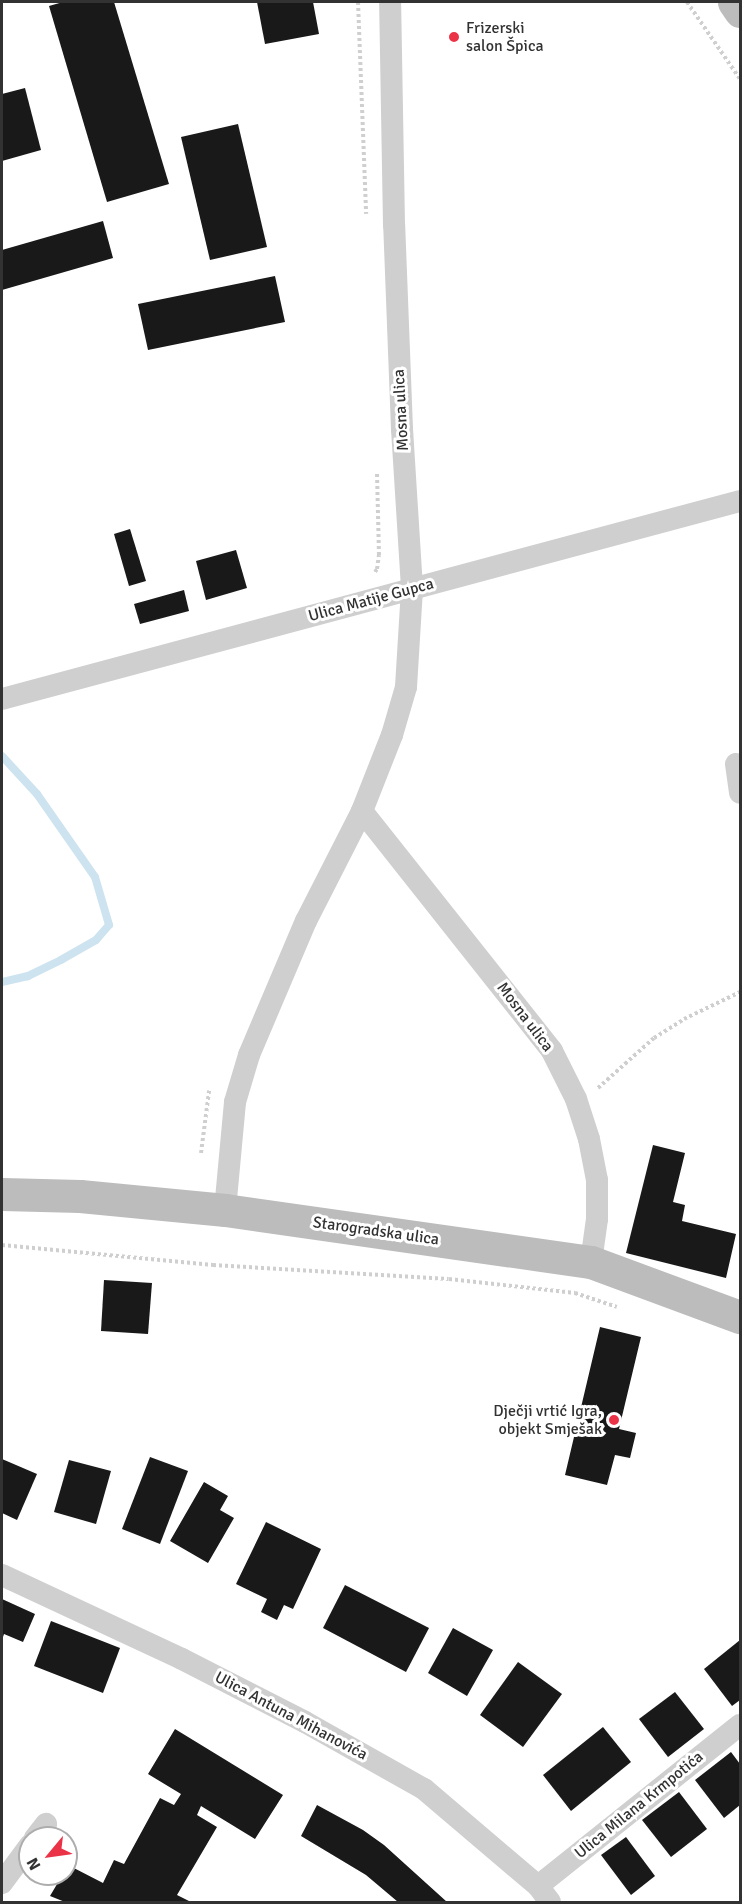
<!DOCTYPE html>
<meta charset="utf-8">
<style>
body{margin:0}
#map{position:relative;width:742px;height:1904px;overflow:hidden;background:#fff;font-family:Signika,sans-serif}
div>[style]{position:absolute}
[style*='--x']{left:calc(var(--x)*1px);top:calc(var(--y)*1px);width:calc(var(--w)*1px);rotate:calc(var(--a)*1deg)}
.stream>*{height:8px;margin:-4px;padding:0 4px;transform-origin:4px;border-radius:4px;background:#cde3ef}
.building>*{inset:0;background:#191919}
.path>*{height:4px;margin-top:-2px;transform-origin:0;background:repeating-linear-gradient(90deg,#cfcfcf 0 3px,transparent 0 6px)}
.street>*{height:22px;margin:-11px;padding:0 11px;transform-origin:11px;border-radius:11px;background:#cfcfcf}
.secondary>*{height:33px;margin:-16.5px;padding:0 16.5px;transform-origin:16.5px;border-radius:16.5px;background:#bcbcbc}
.dots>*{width:16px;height:16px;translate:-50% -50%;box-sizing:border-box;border:3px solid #fff;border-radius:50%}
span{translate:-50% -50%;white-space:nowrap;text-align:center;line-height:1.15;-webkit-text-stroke:6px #fff;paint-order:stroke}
.poi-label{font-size:16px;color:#323232}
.left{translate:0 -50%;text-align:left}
.right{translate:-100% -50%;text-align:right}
.street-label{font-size:16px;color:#323232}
.frame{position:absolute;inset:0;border:3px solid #323232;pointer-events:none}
.north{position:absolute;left:18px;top:1826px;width:60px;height:60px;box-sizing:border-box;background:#fff;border:2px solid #adadad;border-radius:50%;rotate:241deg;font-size:16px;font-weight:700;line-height:24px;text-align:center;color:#323232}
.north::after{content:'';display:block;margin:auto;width:21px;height:27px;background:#eb3348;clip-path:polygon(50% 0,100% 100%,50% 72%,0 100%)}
</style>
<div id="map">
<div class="stream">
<i style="--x:2;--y:756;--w:52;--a:47.4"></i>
<i style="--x:37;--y:794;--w:101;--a:55.1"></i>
<i style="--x:95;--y:877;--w:50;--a:73.7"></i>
<i style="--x:109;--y:925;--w:20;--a:131"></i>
<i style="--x:96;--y:940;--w:40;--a:150.3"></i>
<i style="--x:61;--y:960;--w:37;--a:154"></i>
<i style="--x:28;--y:976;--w:27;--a:167"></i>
</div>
<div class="building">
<i style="clip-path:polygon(63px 2px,114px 2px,169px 184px,107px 202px,49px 6px)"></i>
<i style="clip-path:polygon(257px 2px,313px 2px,319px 34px,265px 44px)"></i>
<i style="clip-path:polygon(25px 88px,41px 150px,2px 161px,2px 94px)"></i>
<i style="clip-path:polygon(238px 124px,267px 247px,210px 260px,181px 137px)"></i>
<i style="clip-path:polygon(103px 221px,113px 258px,2px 290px,2px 250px)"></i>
<i style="clip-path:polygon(275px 276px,285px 322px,148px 350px,138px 304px)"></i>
<i style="clip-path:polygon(130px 529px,146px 581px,129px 586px,114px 534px)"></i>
<i style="clip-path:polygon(236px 550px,247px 588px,206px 600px,196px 561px)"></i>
<i style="clip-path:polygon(184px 590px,189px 611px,140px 624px,134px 604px)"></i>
<i style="clip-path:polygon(653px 1145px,685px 1153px,673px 1202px,685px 1205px,682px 1221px,736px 1234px,726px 1278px,626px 1253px)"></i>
<i style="clip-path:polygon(104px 1280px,152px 1283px,148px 1334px,101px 1331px)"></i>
<i style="clip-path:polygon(600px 1327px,641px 1337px,619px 1429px,636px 1433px,630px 1458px,615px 1455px,607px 1485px,565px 1475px)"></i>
<i style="clip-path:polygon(150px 1457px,188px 1471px,160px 1544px,122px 1529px)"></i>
<i style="clip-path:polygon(2px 1459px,37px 1474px,17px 1520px,2px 1513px)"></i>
<i style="clip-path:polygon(69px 1460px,111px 1471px,96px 1524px,54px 1512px)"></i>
<i style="clip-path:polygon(204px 1482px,228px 1496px,220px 1510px,234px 1518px,208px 1563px,170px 1541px)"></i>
<i style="clip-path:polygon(266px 1522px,321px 1549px,293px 1609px,284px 1605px,277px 1620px,261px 1612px,267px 1599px,236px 1584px)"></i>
<i style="clip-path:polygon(345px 1585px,429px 1628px,406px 1672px,323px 1628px)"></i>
<i style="clip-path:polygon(2px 1599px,35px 1614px,23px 1642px,4px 1634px,2px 1640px)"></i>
<i style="clip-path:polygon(51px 1621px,120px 1648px,103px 1693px,34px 1666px)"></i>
<i style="clip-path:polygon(453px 1628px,493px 1650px,467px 1696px,428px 1673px)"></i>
<i style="clip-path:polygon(740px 1640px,740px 1700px,732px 1706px,704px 1669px)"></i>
<i style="clip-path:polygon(518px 1662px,562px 1694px,523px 1747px,480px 1715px)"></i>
<i style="clip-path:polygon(675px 1692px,704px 1729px,668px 1757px,639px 1719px)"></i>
<i style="clip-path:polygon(603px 1727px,631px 1762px,571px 1811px,543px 1775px)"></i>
<i style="clip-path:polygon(175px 1729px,283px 1795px,255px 1839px,201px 1806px,197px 1815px,217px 1827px,177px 1895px,191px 1902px,65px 1902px,50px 1896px,63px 1874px,66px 1874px,68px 1865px,103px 1883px,114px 1860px,124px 1864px,160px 1798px,174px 1805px,181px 1794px,148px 1774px)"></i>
<i style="clip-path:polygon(731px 1752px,740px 1764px,740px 1805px,724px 1818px,695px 1780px)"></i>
<i style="clip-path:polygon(679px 1792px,707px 1829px,671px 1857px,642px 1820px)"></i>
<i style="clip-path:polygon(317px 1805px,363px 1830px,384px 1845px,447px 1902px,398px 1902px,366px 1875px,301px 1836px)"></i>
<i style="clip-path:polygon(626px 1837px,655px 1876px,631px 1895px,601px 1855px)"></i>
</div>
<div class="path">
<i style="--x:358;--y:2;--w:212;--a:87.8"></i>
<i style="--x:687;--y:2;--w:93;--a:55.5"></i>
<i style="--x:375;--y:572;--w:4;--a:-56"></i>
<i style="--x:377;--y:569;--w:14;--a:-82"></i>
<i style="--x:379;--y:555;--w:82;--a:-91.4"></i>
<i style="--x:598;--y:1088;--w:75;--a:-41.8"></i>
<i style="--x:654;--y:1038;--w:36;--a:-32"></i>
<i style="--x:684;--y:1019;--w:62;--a:-25.7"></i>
<i style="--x:201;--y:1153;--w:63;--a:-82.6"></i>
<i style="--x:2;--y:1245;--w:212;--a:5.4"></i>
<i style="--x:213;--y:1265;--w:236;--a:3.4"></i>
<i style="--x:449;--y:1279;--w:127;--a:6.3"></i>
<i style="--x:575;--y:1293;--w:44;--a:18.4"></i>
</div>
<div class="street">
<i style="--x:2;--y:699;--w:764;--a:-15.02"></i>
<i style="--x:736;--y:764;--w:29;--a:82"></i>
<i style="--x:362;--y:811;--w:306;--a:51.6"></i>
<i style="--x:552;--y:1051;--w:54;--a:63.4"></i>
<i style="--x:576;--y:1099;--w:42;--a:72"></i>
<i style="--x:589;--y:1139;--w:42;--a:79"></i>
<i style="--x:597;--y:1180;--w:39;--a:90"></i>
<i style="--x:597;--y:1219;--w:43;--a:97.9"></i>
<i style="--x:225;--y:1210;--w:108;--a:-84.7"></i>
<i style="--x:235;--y:1102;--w:49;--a:-73.4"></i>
<i style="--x:249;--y:1055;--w:146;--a:-67"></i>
<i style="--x:306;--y:921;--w:123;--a:-63"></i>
<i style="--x:362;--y:811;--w:82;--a:-68.5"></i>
<i style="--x:392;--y:735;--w:50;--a:-73.7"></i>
<i style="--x:406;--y:687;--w:99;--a:-86.5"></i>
<i style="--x:412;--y:588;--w:159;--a:-93.6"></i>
<i style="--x:402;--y:429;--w:204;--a:-92.2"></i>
<i style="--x:394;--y:225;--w:223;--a:-91"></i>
<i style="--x:2;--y:1575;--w:199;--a:25"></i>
<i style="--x:182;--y:1659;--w:138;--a:27.1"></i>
<i style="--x:305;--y:1722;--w:137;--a:29.4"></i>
<i style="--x:424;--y:1789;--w:150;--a:40.4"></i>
<i style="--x:538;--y:1886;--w:20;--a:53"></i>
<i style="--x:35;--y:1838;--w:18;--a:-52"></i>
<i style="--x:2;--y:1883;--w:47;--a:-53.6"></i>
<i style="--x:538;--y:1886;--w:258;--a:-38.6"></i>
</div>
<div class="secondary">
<i style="--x:734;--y:2;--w:11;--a:56"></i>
<i style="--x:2;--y:1194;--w:78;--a:1.5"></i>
<i style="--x:80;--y:1196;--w:146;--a:5.5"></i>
<i style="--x:225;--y:1210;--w:370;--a:8.1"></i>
<i style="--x:591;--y:1262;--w:159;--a:20.3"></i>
</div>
<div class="dots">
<i style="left:454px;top:37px;background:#eb3348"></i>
<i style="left:614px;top:1420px;background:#eb3348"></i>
</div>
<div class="poi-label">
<span class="left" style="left:466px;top:37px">Frizerski<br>salon Špica</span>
<span class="right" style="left:602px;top:1420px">Dječji vrtić Igra,<br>objekt Smješak</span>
</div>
<div class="street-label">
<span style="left:401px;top:410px;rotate:-93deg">Mosna ulica</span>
<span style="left:371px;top:600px;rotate:-15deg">Ulica Matije Gupca</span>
<span style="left:525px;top:1017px;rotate:53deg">Mosna ulica</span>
<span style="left:376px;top:1231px;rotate:8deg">Starogradska ulica</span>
<span style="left:291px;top:1716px;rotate:28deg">Ulica Antuna Mihanovića</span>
<span style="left:639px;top:1805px;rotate:-39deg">Ulica Milana Krmpotića</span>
</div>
<div class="frame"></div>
<div class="north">N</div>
</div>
